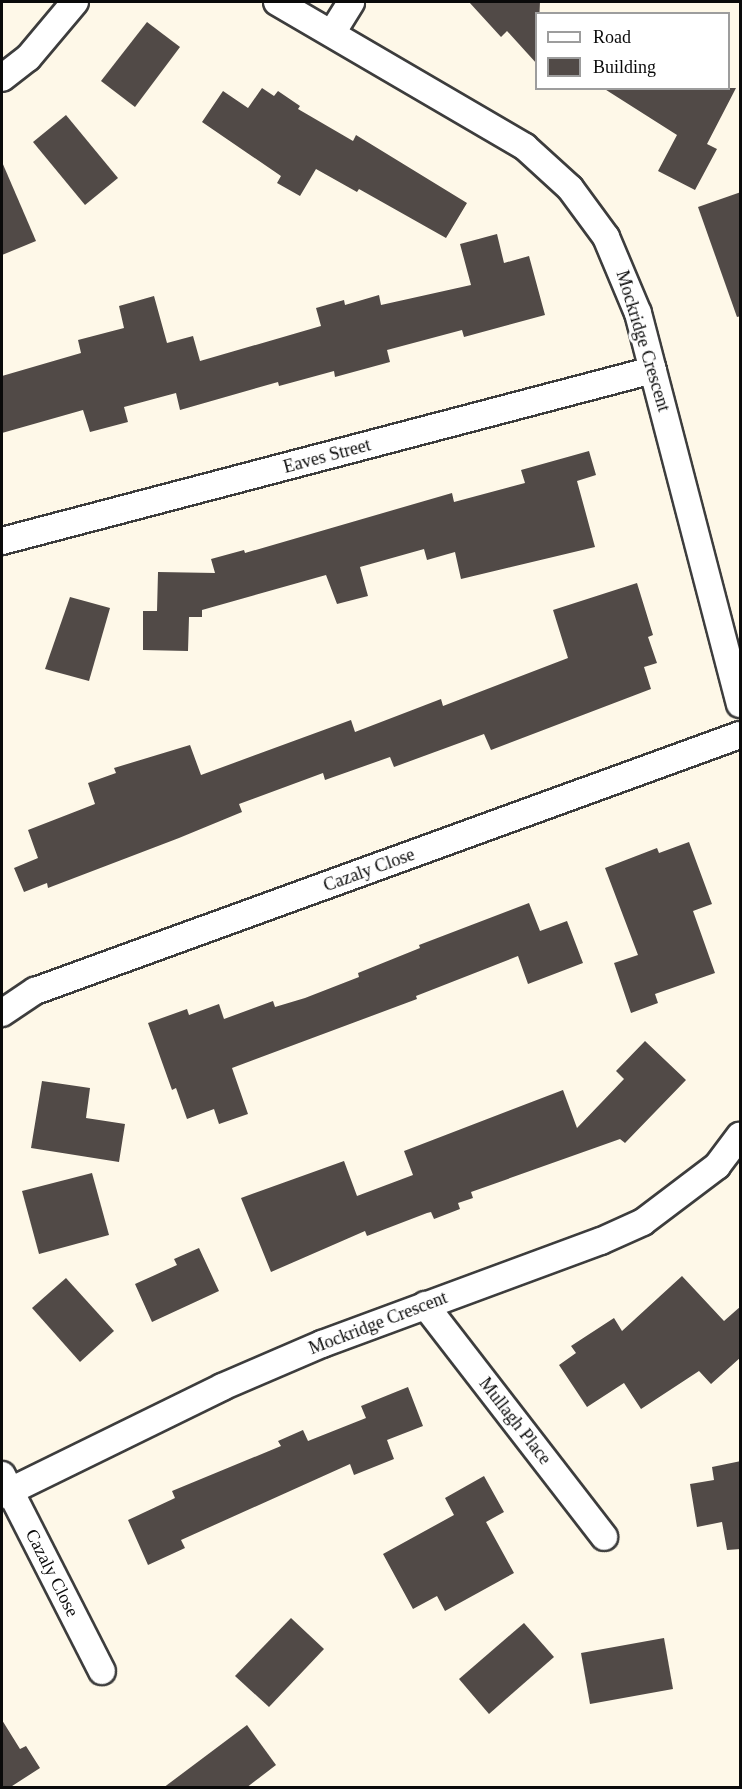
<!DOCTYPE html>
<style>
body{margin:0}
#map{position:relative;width:742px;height:1789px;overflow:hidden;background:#fef8e8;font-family:Georgia,serif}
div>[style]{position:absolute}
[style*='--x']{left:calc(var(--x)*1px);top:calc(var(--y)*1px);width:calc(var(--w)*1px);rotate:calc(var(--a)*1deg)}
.building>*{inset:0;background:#514a47}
.roads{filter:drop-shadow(2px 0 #3d3d3d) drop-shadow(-2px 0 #3d3d3d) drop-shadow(0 2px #3d3d3d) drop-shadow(0 -2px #3d3d3d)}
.minor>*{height:26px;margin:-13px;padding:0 13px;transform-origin:13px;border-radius:13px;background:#fff}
span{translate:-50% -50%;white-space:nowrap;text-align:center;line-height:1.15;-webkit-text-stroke:6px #fff;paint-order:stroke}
.street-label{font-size:18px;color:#0a0a0a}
.frame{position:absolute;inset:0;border:3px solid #0a0a0a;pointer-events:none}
.legend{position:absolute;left:535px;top:12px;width:195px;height:78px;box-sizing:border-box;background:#fff;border:2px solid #9d9d9d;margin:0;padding:8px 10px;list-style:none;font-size:18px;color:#0a0a0a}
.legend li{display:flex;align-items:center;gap:12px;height:30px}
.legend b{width:30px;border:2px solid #9d9d9d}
</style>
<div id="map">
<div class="building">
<i style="clip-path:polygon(469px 2px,540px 2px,537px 64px,507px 31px,501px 37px)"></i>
<i style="clip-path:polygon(147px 22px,180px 47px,135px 107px,101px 81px)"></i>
<i style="clip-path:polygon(262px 88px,274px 96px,278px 91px,300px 106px,298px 109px,353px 141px,356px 135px,467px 203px,446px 238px,359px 189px,357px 192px,316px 169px,300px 196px,277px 183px,281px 176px,202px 122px,223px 91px,248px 108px)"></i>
<i style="clip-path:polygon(603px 88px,736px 88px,707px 144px,717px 149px,695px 190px,658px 171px,677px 135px)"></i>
<i style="clip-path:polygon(66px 115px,118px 178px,85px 205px,33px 142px)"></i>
<i style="clip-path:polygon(2px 162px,36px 241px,2px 255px)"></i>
<i style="clip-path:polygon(741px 192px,741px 316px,737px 317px,698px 207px)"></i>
<i style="clip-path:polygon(497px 234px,504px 263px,529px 256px,545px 315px,464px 337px,462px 330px,387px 350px,390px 362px,335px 377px,334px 371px,279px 386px,278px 382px,180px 410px,176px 393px,124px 407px,128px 422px,90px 432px,83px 410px,2px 433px,2px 376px,81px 353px,78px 340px,124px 328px,119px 306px,154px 296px,167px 343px,193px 336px,200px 361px,321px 326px,316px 308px,344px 300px,345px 305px,379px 295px,381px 305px,471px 285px,460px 244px)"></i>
<i style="clip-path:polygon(589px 451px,596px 475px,577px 481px,595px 547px,461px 579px,455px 552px,427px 560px,424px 549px,360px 567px,368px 596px,337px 604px,326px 575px,202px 610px,202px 617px,189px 617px,188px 651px,143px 650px,143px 611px,157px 611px,158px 572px,215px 573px,211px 559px,244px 550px,245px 553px,452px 493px,454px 502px,525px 483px,521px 470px)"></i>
<i style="clip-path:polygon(637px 583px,653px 635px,648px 637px,657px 663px,644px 667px,651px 689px,491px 750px,484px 734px,394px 767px,390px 757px,325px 780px,323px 773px,239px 804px,242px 812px,179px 838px,48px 888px,47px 883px,24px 892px,14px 868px,38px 858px,28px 830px,95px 804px,88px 783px,116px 773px,114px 768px,190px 745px,201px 775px,351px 720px,355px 732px,441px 699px,443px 706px,568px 658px,553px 610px)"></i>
<i style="clip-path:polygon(70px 597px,110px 608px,89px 681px,45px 669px)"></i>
<i style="clip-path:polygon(689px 842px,712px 904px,693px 911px,715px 973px,655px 994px,658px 1003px,631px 1013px,614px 963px,638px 955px,605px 868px,657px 848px,659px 853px)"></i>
<i style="clip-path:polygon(529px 903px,540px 931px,567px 921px,583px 963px,528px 984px,518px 956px,416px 996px,417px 999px,232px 1068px,248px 1114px,219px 1124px,214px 1109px,187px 1119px,176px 1088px,172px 1090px,148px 1023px,187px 1009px,189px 1015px,219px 1004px,224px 1019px,273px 1001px,275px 1007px,305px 998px,359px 977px,358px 973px,420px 948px,419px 945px)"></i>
<i style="clip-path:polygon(645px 1041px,686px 1080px,625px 1143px,620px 1139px,471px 1192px,473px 1198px,458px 1203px,460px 1209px,434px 1219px,431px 1212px,427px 1213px,367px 1236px,365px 1231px,271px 1272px,241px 1198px,344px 1161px,357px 1196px,413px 1175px,404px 1151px,563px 1090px,577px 1128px,624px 1079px,616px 1071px)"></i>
<i style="clip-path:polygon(42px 1081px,90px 1088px,86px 1118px,125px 1124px,119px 1162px,31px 1148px)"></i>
<i style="clip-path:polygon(92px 1173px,109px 1235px,39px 1254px,22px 1191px)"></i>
<i style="clip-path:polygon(199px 1248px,219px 1291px,152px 1322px,135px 1284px,177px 1265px,174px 1259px)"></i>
<i style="clip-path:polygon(682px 1276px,724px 1321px,741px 1306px,741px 1357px,711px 1384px,699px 1371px,641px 1409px,624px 1383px,587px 1407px,559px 1365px,576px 1353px,571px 1346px,614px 1318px,622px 1331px)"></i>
<i style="clip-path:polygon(66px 1278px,114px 1331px,80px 1362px,32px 1308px)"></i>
<i style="clip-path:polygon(408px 1387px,423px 1426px,387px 1440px,394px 1459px,354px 1475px,350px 1464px,181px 1540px,185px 1548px,148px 1565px,128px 1520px,175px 1498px,172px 1491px,281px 1446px,278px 1441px,303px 1430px,308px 1441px,366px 1418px,361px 1406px)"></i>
<i style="clip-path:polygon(741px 1461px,741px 1549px,727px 1550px,722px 1522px,697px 1527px,690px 1484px,714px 1480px,712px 1467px)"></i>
<i style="clip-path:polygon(484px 1476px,504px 1512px,486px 1522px,514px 1573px,445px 1611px,437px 1596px,413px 1609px,383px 1554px,454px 1515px,445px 1498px)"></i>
<i style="clip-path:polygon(291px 1618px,324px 1649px,269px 1707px,235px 1676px)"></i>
<i style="clip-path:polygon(524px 1623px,554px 1657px,489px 1714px,459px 1679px)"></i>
<i style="clip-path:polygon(664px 1638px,673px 1689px,590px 1704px,581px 1653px)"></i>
<i style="clip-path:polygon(2px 1720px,20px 1749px,26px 1746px,40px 1768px,9px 1788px,2px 1788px)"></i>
<i style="clip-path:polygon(247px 1725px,276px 1765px,246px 1788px,163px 1788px)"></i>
</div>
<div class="roads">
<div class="minor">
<i style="--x:277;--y:2;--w:287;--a:30.3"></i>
<i style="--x:525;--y:147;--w:61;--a:42.3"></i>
<i style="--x:570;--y:188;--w:61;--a:53.7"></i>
<i style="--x:606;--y:237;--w:82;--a:67.2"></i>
<i style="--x:638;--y:313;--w:404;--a:75.4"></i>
<i style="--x:332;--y:33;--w:36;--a:-58"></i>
<i style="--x:2;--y:78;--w:33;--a:-38"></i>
<i style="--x:28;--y:58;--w:73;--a:-50"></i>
<i style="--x:2;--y:541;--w:673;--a:-14.72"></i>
<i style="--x:2;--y:1013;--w:40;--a:-34"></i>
<i style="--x:35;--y:991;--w:750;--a:-19.96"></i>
<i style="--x:425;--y:1305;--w:293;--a:52.3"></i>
<i style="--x:2;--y:1475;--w:220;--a:63"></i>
<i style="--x:2;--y:1495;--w:245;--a:-26.1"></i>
<i style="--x:222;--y:1387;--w:109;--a:-23.3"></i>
<i style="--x:322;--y:1344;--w:297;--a:-20.3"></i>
<i style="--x:601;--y:1241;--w:46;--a:-24.3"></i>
<i style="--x:643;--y:1222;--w:93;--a:-37.1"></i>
<i style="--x:717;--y:1166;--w:38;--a:-53"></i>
</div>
</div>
<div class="street-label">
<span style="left:643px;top:341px;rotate:73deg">Mockridge Crescent</span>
<span style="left:327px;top:456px;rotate:-15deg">Eaves Street</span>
<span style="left:369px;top:870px;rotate:-20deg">Cazaly Close</span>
<span style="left:378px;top:1323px;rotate:-21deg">Mockridge Crescent</span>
<span style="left:515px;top:1421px;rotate:52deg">Mullagh Place</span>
<span style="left:52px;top:1573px;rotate:63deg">Cazaly Close</span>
</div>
<div class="frame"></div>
<ul class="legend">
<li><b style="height:8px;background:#fff"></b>Road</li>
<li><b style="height:16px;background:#514a47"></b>Building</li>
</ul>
</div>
